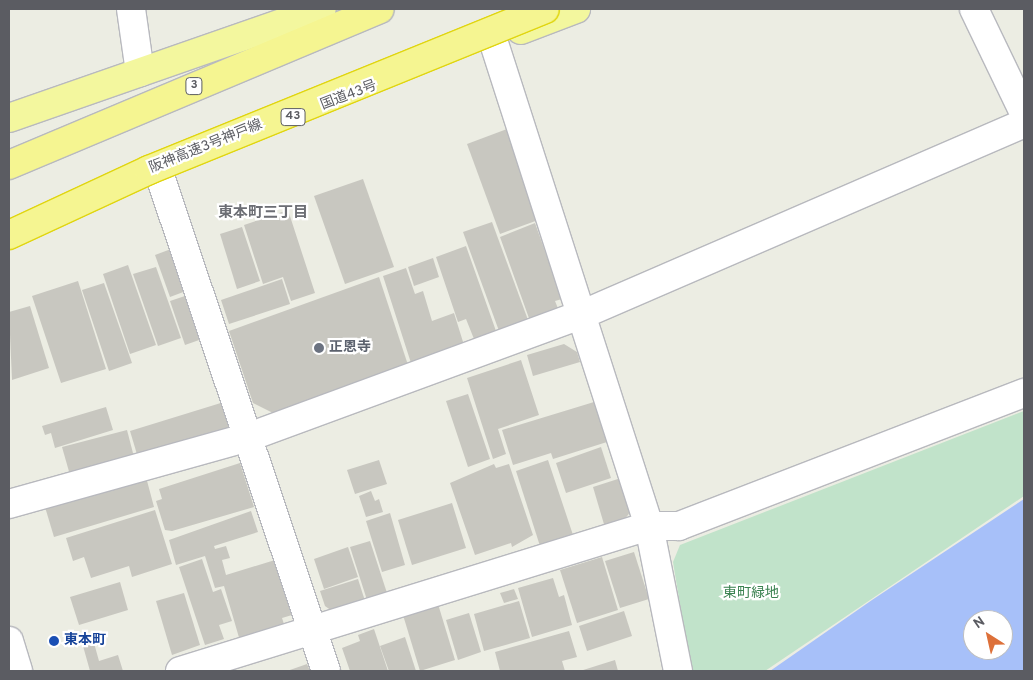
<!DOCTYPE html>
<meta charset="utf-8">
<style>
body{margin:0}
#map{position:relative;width:1033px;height:680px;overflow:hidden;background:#ecede3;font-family:Overpass,"Noto Sans JP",sans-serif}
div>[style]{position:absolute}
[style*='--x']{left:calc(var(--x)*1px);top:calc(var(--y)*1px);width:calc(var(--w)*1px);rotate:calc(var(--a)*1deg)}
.green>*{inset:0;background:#c1e3ca}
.water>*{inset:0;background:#a7c0f9}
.building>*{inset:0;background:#c8c7c0}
.roads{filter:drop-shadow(1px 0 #b8b9be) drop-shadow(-1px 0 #b8b9be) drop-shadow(0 1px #b8b9be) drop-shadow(0 -1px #b8b9be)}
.minor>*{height:28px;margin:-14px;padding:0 14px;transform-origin:14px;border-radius:14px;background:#fff}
.tertiary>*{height:28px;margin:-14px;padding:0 14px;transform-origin:14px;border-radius:14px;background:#fff}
.trunk>*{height:28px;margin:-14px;padding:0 14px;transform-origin:14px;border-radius:14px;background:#f3f79e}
.motorway>*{height:28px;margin:-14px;padding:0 14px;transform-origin:14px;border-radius:14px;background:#f5f591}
.bridges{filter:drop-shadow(1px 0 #e0d510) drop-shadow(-1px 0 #e0d510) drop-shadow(0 1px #e0d510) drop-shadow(0 -1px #e0d510)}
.motorway-bridge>*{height:28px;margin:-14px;padding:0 14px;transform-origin:14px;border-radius:14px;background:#f5f591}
.dots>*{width:14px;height:14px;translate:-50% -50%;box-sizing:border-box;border:2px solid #fff;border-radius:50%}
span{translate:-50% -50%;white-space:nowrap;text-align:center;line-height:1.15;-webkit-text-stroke:4.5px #fff;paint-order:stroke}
.shield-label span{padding:1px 4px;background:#fff;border:1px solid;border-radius:4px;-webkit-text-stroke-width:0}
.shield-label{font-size:12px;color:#5b5c62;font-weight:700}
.street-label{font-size:14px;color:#5b5c62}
.worship-label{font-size:14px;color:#5b616d;font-weight:700}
.left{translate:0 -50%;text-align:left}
.park-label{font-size:14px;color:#3b8251}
.transit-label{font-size:14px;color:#164399;font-weight:700}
.neighbourhood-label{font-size:15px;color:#6c6e74;font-weight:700}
.frame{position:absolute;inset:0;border:10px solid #5b5c62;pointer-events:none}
.north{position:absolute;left:963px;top:610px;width:50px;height:50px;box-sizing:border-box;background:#fff;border:1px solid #bdbec0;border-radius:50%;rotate:325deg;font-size:14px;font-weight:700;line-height:20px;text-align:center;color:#5b5c62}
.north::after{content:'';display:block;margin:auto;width:18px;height:22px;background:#dd7039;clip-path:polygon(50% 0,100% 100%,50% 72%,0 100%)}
</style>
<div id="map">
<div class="green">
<i style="clip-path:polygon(1024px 411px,1024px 496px,765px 671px,691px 671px,673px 562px,680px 545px)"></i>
</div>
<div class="water">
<i style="clip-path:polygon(evenodd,1024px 499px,1024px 671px,770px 671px,872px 600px,1024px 499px,973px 620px,1003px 620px,1003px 650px,973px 650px,973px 620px)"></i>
</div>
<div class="building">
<i style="clip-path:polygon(507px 129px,541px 219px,500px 234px,467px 144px)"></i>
<i style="clip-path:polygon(363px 179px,394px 267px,345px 284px,314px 196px)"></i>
<i style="clip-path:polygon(288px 210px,315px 293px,291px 301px,283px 277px,263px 284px,244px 225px)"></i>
<i style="clip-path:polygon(492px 222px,528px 320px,499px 331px,463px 232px)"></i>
<i style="clip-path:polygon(535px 223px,562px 299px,555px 301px,559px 311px,530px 321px,500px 237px)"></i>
<i style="clip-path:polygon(242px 227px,260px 281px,237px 289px,220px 234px)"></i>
<i style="clip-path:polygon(466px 246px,496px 331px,474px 339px,466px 319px,458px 322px,436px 257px)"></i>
<i style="clip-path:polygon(171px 249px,186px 291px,170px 297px,155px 255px)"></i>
<i style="clip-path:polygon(433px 258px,439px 277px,414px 286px,408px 267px)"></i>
<i style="clip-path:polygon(128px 265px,156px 345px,130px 354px,103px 274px)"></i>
<i style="clip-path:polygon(156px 267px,181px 338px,158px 346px,133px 274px)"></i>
<i style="clip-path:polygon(406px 268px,415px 294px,423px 291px,432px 321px,454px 313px,464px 345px,411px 363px,383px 276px)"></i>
<i style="clip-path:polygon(379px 277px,408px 365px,277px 415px,253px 403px,229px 331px)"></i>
<i style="clip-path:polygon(282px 279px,290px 304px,229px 324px,221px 300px)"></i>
<i style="clip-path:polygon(78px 281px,106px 369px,61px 383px,32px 296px)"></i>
<i style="clip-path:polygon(104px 283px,132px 363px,109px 371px,82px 290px)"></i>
<i style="clip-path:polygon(188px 295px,202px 339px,185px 345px,170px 301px)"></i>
<i style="clip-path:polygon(30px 306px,49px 368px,12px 380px,9px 312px)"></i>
<i style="clip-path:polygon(564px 344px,577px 352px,580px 362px,533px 376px,527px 355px)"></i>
<i style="clip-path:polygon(521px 360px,539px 415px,498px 429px,506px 454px,493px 459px,467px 378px)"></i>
<i style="clip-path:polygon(468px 394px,490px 459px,468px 467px,446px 401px)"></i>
<i style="clip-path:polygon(224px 402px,233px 433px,139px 461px,130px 431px)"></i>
<i style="clip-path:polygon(594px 402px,607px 442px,553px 459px,551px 453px,513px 465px,502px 430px)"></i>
<i style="clip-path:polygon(106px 407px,113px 430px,55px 448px,51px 433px,45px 435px,42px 426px)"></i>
<i style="clip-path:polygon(127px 430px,134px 457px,70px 475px,62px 447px)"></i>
<i style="clip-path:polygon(601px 447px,611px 478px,566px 493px,556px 463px)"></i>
<i style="clip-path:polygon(379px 460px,387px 484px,355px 494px,347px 470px)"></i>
<i style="clip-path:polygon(548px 460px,573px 535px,540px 546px,516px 471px)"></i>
<i style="clip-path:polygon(240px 463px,254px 507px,172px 531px,165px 530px,156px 501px,162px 499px,159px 489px)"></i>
<i style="clip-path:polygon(494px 464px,496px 468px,509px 464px,533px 535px,512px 547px,511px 543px,475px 555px,450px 483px)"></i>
<i style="clip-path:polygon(146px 477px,154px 507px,54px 537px,45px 507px)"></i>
<i style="clip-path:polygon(621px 478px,631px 511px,618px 528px,606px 531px,593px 487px)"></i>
<i style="clip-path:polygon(371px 491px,375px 501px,379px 499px,383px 512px,366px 517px,359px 496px)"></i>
<i style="clip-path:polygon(452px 503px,466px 548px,412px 565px,398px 520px)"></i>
<i style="clip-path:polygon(155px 510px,172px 564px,132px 577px,129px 566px,91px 578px,84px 557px,73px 561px,66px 538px)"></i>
<i style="clip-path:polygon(251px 511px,258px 532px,214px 546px,215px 549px,226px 546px,230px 558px,222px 560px,226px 575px,275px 560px,292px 615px,282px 618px,285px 627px,240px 641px,224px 586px,215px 588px,205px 556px,176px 565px,169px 540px)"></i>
<i style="clip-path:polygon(390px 513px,405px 565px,382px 572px,366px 521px)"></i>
<i style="clip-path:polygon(370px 541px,387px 593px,367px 600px,350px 547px)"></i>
<i style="clip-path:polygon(348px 547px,358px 577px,324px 589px,314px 559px)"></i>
<i style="clip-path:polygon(634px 552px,649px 599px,620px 608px,605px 561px)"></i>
<i style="clip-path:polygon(602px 557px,618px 610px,577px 623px,560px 570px)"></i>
<i style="clip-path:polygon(202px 559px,213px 592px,221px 589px,232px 621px,219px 625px,224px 639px,205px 645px,179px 567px)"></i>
<i style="clip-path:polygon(553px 578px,559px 597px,564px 595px,572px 625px,532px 637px,518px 588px)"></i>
<i style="clip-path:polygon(358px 579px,365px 601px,332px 611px,325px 606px,320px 591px)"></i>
<i style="clip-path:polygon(120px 582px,128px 610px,79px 625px,70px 597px)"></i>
<i style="clip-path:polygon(514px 589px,518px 599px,504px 603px,500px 593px)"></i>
<i style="clip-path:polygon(184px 593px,200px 645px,172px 655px,156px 601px)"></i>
<i style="clip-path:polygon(519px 601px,530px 638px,484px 651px,474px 614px)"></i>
<i style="clip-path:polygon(438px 604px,455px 660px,420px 671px,403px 615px)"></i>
<i style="clip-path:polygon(624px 611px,632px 636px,587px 651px,579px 626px)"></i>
<i style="clip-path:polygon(469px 613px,481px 652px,458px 660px,446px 620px)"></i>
<i style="clip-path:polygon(374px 629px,388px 671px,350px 671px,342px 648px,360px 641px,358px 635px)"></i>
<i style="clip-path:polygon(569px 631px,577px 657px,562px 661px,565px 671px,500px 671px,495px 652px)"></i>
<i style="clip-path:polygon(405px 637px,416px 671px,389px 671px,380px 646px)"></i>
<i style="clip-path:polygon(94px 643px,99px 661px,118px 655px,123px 671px,90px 671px,83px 646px)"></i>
<i style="clip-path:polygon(615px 660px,618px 671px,580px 671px)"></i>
<i style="clip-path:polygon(307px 664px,310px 671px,287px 671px)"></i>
</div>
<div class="roads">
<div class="minor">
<i style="--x:131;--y:9;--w:64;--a:81.9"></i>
<i style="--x:974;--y:9;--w:115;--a:64.3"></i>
<i style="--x:493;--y:40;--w:510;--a:72.2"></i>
<i style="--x:649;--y:526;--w:148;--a:78.7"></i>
<i style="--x:158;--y:170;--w:528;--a:71.46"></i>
<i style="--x:9;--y:504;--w:246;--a:-15.6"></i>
<i style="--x:246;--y:438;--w:357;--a:-20.2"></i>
<i style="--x:581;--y:315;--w:483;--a:-23.4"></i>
<i style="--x:180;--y:671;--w:491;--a:-17.2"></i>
<i style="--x:649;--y:526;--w:30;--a:0"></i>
<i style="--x:679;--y:526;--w:370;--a:-21.1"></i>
</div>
<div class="tertiary">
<i style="--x:9;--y:641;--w:31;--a:73"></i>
</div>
<div class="trunk">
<i style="--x:521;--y:30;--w:59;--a:-20.9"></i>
<i style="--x:9;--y:118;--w:331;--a:-19.2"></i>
</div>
<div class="motorway">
<i style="--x:9;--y:165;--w:402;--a:-22.8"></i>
</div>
</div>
<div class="bridges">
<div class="motorway-bridge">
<i style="--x:9;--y:235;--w:154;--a:-24.9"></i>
<i style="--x:149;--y:170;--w:427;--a:-22.1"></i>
</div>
</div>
<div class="dots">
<i style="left:319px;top:348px;background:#6b7280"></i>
<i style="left:54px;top:641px;background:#1a4fb4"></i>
</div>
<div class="shield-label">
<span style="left:194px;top:86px">3</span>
<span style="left:293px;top:117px">43</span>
</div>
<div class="street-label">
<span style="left:349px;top:96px;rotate:-21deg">国道43号</span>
<span style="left:206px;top:147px;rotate:-22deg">阪神高速3号神戸線</span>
</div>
<div class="worship-label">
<span class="left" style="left:329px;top:348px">正恩寺</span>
</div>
<div class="park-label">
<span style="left:751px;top:594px">東町緑地</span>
</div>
<div class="transit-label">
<span class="left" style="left:64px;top:641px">東本町</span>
</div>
<div class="neighbourhood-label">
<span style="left:263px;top:214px">東本町三丁目</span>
</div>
<div class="frame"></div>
<div class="north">N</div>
</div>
